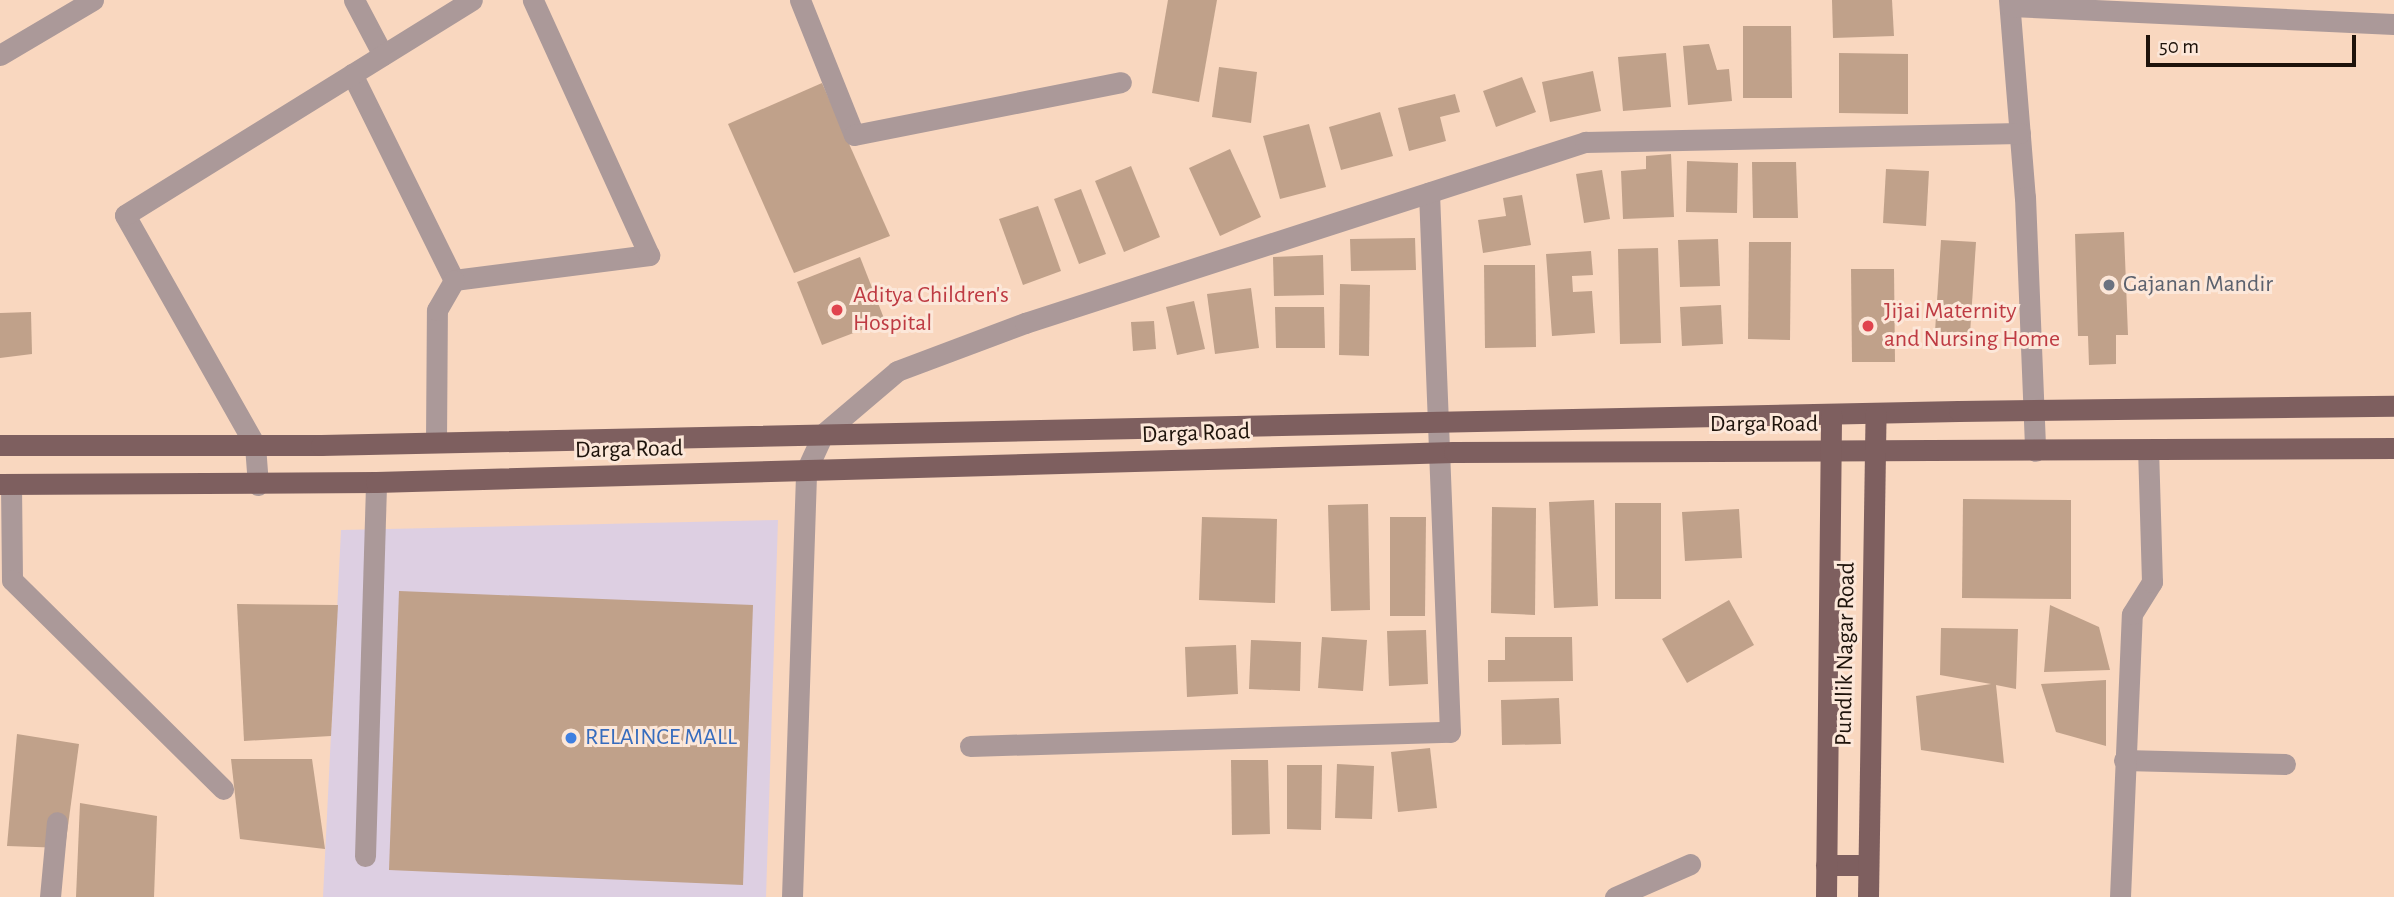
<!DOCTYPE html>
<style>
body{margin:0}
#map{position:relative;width:2394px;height:897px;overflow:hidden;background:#f9d7bf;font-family:"Alegreya Sans",sans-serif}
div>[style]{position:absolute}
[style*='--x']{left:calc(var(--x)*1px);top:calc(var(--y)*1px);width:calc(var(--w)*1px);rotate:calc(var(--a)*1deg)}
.commercial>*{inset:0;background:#ddcfe2}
.building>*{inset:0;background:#c0a18a}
.minor>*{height:21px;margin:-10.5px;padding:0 10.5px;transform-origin:10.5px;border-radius:10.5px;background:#ab9999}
.major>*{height:21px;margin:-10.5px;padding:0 10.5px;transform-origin:10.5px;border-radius:10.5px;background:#7e5f5f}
.dots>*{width:19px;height:19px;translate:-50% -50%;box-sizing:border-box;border:4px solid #fce7d9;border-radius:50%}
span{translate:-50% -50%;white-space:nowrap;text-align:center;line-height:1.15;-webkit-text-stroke:6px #fce7d9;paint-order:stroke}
.worship-label{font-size:24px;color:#5b616d}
.left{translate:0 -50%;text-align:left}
.health-label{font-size:24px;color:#be3a42}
.street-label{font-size:24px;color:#1e130b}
.shop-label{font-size:24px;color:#366cbe}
.scale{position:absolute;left:2146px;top:35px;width:210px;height:32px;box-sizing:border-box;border:4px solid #1e130b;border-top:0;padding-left:9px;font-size:21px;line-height:24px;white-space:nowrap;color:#1e130b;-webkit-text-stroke:5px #fce7d9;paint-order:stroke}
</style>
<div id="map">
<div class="commercial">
<i style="clip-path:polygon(778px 520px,766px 897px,323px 897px,341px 530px)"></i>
</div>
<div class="building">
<i style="clip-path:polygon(1168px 0,1217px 0,1199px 102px,1152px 93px)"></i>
<i style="clip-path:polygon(1832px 0,1892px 0,1894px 36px,1833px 38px)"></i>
<i style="clip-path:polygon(1743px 26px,1791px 26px,1792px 98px,1743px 98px)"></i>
<i style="clip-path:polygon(1709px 44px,1717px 70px,1729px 69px,1732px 101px,1688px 105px,1683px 46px)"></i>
<i style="clip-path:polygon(1666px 53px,1671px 107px,1623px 111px,1618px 57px)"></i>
<i style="clip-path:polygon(1839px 53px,1908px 54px,1908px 114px,1839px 113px)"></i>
<i style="clip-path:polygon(1219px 67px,1257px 72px,1251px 123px,1212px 117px)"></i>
<i style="clip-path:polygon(1593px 71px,1601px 111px,1550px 122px,1542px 82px)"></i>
<i style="clip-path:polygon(1522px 77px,1536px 112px,1496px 127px,1483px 91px)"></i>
<i style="clip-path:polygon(822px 83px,890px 236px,794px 273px,728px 124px)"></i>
<i style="clip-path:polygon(1455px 94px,1460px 112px,1440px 117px,1446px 141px,1409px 151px,1398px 108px)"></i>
<i style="clip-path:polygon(1380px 112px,1393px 156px,1341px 170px,1329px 127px)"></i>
<i style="clip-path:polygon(1309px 124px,1326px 187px,1280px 199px,1263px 136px)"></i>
<i style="clip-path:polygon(1230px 149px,1261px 217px,1220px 236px,1189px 168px)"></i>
<i style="clip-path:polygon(1671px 154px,1674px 217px,1623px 219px,1621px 171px,1646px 169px,1646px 156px)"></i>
<i style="clip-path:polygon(1687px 161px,1738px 163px,1737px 213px,1686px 212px)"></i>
<i style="clip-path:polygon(1752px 162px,1796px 162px,1798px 218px,1753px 218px)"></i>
<i style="clip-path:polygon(1131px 166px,1160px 237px,1124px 252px,1095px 181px)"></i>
<i style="clip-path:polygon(1886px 169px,1929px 171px,1926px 226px,1883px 223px)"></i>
<i style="clip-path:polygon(1602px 170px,1610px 219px,1584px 223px,1576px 174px)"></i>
<i style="clip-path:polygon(1081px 189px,1106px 254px,1079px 264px,1054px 199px)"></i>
<i style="clip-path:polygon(1522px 195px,1531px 245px,1483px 253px,1478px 220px,1506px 216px,1503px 198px)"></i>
<i style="clip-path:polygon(1038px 206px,1061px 271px,1023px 285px,999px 219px)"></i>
<i style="clip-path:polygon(2124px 232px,2128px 335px,2116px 335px,2116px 364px,2089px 365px,2088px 336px,2078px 336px,2075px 234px)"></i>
<i style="clip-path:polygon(1415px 238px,1416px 270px,1351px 271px,1350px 239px)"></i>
<i style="clip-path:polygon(1718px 239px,1720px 286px,1680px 287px,1678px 240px)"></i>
<i style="clip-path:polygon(1941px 240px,1976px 242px,1970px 334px,1935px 332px)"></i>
<i style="clip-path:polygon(1749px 242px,1791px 242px,1790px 340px,1748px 339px)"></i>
<i style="clip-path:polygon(1658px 248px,1661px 343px,1620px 344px,1618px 249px)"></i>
<i style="clip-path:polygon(1591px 251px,1593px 275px,1572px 276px,1573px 292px,1592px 291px,1595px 333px,1552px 336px,1546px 254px)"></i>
<i style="clip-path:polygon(1323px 255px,1324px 295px,1274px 296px,1273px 257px)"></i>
<i style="clip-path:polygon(860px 257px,885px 321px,822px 345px,797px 282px)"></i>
<i style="clip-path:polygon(1484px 265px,1535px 265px,1536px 347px,1485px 348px)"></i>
<i style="clip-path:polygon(1851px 269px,1894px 269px,1895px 362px,1852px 362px)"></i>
<i style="clip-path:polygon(1340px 284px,1370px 285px,1369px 356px,1339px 355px)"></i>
<i style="clip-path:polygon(1251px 288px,1259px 348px,1215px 354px,1207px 294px)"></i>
<i style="clip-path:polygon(1194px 301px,1205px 349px,1177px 355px,1166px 307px)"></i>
<i style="clip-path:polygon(1721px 305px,1723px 344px,1682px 346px,1680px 307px)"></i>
<i style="clip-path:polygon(1275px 307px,1324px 307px,1325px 348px,1276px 348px)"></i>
<i style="clip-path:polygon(31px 312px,32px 354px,0 358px,0 313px)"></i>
<i style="clip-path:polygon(1154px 321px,1156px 349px,1133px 351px,1131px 322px)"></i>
<i style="clip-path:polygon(1963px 499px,2071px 500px,2071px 599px,1962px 598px)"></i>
<i style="clip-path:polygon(1594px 500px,1598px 606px,1554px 608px,1549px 502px)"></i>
<i style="clip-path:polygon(1615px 503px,1661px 503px,1661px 599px,1615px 599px)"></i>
<i style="clip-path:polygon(1368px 504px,1370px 610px,1331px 611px,1328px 505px)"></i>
<i style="clip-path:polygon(1492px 507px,1536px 508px,1535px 615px,1491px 613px)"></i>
<i style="clip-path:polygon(1739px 509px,1742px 558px,1685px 561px,1682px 512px)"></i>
<i style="clip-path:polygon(1202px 517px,1277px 519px,1275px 603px,1199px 600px)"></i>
<i style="clip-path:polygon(1390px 517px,1426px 517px,1425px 616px,1390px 616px)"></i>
<i style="clip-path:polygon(399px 591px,753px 605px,743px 885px,389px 870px)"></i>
<i style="clip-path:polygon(1729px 600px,1754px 645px,1687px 683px,1662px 639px)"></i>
<i style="clip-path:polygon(237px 604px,338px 605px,331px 736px,244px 741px)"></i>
<i style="clip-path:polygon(2050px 605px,2099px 627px,2110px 670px,2044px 672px)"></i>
<i style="clip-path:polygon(1941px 628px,2018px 629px,2016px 689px,1996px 685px,2004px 763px,1921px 750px,1916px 696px,1991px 684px,1940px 675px)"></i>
<i style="clip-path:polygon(1426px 630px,1428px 684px,1389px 686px,1387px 631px)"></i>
<i style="clip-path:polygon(1322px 637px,1367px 640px,1363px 691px,1318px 688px)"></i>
<i style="clip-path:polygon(1505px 637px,1572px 637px,1573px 681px,1488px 682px,1488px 660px,1505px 660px)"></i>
<i style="clip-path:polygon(1251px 640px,1301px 642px,1300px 691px,1249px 689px)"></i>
<i style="clip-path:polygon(1236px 645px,1238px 694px,1187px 697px,1185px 647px)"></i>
<i style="clip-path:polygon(2106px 680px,2106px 746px,2056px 732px,2041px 684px)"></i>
<i style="clip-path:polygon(1559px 698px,1561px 744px,1502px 745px,1501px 700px)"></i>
<i style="clip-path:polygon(17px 734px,79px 744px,65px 848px,7px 846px)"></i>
<i style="clip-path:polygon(1430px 748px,1437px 808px,1398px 812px,1391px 752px)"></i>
<i style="clip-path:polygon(231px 759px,312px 759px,325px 849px,240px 839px)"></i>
<i style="clip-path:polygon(1231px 760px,1268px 760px,1270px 834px,1232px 835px)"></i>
<i style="clip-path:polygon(1337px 764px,1374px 766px,1372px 819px,1335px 818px)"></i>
<i style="clip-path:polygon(1287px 765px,1322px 765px,1321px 830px,1287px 829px)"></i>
<i style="clip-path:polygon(80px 803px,157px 816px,154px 897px,76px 897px)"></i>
</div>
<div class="minor">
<i style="--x:354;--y:0;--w:62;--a:62.2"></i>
<i style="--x:800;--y:0;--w:145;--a:68.2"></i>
<i style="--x:854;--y:135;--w:272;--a:-11.2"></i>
<i style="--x:2009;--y:0;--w:198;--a:85.4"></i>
<i style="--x:2025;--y:197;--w:254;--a:87.7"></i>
<i style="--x:2010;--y:6;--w:384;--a:2.7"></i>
<i style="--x:0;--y:55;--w:108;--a:-30.6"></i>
<i style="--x:352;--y:74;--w:230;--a:63.7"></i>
<i style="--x:454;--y:280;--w:197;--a:-7.3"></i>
<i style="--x:649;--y:255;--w:280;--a:-114.5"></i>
<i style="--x:436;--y:442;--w:132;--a:-89.6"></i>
<i style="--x:437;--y:310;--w:34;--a:-60"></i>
<i style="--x:11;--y:484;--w:96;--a:89.4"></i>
<i style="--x:12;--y:580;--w:297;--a:44.7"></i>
<i style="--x:258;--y:485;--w:40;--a:-94.3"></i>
<i style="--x:255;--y:445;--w:264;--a:-119.5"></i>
<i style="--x:125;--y:215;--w:408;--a:-31.8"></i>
<i style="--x:970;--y:746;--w:480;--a:-1.7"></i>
<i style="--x:1450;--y:732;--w:540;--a:-92.23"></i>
<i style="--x:2124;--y:760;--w:161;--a:1.4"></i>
<i style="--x:365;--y:856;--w:374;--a:-88.3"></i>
<i style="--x:50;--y:897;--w:75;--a:-84.7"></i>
<i style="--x:792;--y:897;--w:426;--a:-88.1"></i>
<i style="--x:806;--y:471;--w:41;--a:-65.3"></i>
<i style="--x:823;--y:434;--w:97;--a:-40.4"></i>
<i style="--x:897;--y:371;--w:137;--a:-20.6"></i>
<i style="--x:1025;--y:323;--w:589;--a:-17.91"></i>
<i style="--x:1585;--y:142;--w:435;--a:-1.2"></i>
<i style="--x:1615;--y:897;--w:82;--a:-23.7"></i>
<i style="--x:2120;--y:897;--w:283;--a:-87.6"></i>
<i style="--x:2132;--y:614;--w:38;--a:-58"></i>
<i style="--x:2152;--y:582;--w:132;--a:-91.7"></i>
</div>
<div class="major">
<i style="--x:0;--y:445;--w:321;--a:0"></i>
<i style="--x:321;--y:445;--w:1638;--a:-1.19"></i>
<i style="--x:1959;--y:411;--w:435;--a:-0.7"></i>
<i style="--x:0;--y:484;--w:376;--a:-0.3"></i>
<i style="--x:376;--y:482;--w:1078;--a:-1.59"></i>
<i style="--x:1454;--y:452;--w:940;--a:-0.24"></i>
<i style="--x:1826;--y:865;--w:42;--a:0"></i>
<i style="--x:1826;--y:897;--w:483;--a:-89.4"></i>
<i style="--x:1868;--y:897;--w:484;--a:-89.1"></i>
</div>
<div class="dots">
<i style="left:2109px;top:285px;background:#6b7280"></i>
<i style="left:837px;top:310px;background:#e0444e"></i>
<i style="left:1868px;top:326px;background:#e0444e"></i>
<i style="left:571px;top:738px;background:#3f7fe0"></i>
</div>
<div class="worship-label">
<span class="left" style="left:2123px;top:285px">Gajanan Mandir</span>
</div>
<div class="health-label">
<span class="left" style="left:853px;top:310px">Aditya Children's<br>Hospital</span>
<span class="left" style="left:1884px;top:326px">Jijai Maternity<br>and Nursing Home</span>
</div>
<div class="street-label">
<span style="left:1764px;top:425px">Darga Road</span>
<span style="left:1196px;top:434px;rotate:-2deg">Darga Road</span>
<span style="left:629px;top:450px;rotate:-1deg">Darga Road</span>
<span style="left:1846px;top:654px;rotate:-89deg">Pundlik Nagar Road</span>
</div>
<div class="shop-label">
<span class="left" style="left:585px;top:738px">RELAINCE MALL</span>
</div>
<div class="scale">50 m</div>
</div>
